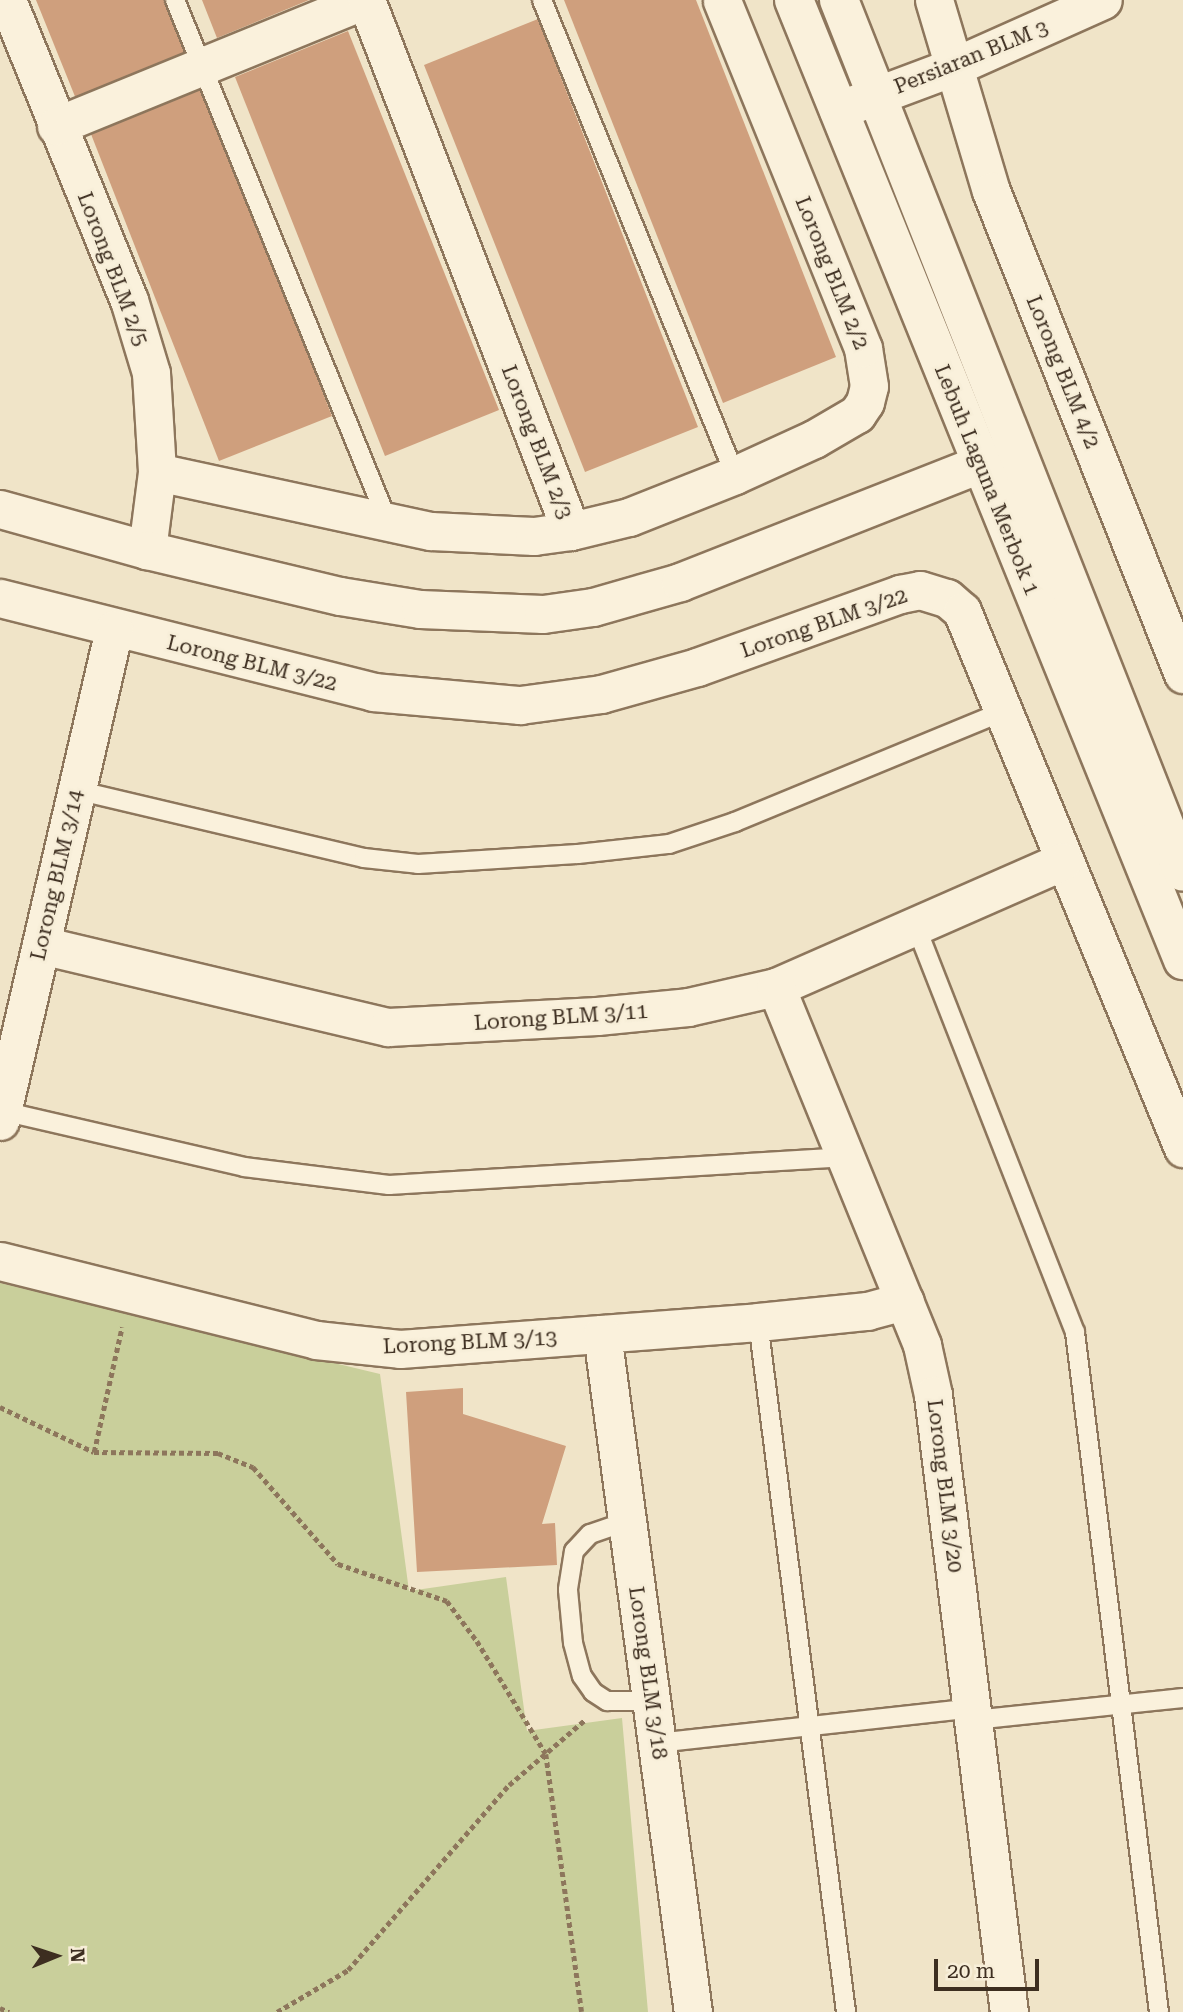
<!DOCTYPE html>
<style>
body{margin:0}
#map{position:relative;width:1183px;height:2012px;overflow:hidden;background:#f0e4c8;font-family:"Roboto Serif",serif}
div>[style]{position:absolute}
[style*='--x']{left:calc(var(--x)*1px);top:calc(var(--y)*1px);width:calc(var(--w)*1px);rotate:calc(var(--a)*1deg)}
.green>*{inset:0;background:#c9cf9b}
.building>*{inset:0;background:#cf9f7d}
.path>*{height:4.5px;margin-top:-2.25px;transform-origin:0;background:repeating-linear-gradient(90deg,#8d765c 0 5px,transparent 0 8.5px)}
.roads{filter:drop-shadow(2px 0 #8d765c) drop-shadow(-2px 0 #8d765c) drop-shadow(0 2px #8d765c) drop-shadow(0 -2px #8d765c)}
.service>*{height:18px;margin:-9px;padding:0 9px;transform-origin:9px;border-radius:9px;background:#faf1dc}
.minor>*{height:37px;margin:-18.5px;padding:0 18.5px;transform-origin:18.5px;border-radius:18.5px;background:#faf1dc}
.tertiary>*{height:38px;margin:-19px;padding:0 19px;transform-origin:19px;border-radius:19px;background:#faf1dc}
span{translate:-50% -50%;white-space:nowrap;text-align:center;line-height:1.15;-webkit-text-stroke:5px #f7eed8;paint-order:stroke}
.street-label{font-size:21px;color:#3d2e20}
.north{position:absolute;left:21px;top:1921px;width:70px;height:70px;-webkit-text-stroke:5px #f7eed8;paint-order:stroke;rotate:88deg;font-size:19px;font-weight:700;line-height:28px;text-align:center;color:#3d2e20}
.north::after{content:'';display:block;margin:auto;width:24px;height:32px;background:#3d2e20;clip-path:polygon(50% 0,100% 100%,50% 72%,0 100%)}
.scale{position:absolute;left:934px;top:1959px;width:105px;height:32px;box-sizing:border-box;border:4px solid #3d2e20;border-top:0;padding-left:9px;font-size:21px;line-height:24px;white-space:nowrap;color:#3d2e20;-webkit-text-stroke:5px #f7eed8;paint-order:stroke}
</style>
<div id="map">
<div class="green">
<i style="clip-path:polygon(0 1283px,380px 1374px,409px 1591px,506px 1577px,527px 1731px,622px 1718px,648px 2012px,0 2012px)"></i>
</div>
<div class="building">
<i style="clip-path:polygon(36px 0,168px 0,189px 54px,76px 99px)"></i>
<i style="clip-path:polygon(202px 0,309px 0,217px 38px)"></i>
<i style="clip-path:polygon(564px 0,696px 0,836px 357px,723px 403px)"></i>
<i style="clip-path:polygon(538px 19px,698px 427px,585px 472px,424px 65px)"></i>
<i style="clip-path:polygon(348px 31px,499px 410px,385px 456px,235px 77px)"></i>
<i style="clip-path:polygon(202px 83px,332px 416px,219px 461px,89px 129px)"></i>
<i style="clip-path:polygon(463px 1388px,463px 1414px,566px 1446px,542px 1524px,555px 1523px,557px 1565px,417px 1572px,406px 1392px)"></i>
</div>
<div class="path">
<i style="--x:0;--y:1407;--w:104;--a:25.6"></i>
<i style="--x:94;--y:1452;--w:124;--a:0.5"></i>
<i style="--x:218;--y:1453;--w:38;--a:22"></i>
<i style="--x:253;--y:1467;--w:129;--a:48.8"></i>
<i style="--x:338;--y:1564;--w:115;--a:18.7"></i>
<i style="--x:447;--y:1601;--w:50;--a:53.1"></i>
<i style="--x:477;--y:1641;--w:132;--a:58.6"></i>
<i style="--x:546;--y:1754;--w:260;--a:82.1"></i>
<i style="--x:94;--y:1452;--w:128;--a:-77.4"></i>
<i style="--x:0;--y:2008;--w:10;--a:24"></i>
<i style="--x:277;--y:2012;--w:82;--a:-30.6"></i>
<i style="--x:348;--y:1970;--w:245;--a:-49"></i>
<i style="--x:509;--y:1785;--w:101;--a:-40.6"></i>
</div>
<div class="roads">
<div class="service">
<i style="--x:175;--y:0;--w:564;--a:67.8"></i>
<i style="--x:542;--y:0;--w:513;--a:67.89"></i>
<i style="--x:76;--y:790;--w:296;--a:13.3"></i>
<i style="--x:364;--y:858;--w:54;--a:6.3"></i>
<i style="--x:418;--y:864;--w:160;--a:-3.6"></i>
<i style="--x:578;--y:854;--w:92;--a:-6.3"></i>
<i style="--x:669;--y:844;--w:70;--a:-18.4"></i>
<i style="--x:735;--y:822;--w:289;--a:-22.4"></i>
<i style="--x:917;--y:929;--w:433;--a:68.6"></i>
<i style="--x:1075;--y:1332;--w:685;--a:82.96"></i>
<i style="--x:2;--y:1111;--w:248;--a:13"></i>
<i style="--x:244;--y:1167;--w:146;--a:7.1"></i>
<i style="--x:389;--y:1185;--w:455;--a:-3.5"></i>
<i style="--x:758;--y:1322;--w:696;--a:82.73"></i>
<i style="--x:628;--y:1521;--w:40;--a:161.1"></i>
<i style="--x:590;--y:1534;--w:23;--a:133"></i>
<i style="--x:574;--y:1551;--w:39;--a:99"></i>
<i style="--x:568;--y:1590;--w:53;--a:84.6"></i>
<i style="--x:573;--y:1643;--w:34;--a:75"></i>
<i style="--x:582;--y:1676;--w:19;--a:55"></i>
<i style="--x:593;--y:1692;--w:17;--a:33"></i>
<i style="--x:607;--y:1701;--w:45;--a:0"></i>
<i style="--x:974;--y:1720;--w:210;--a:-6"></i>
<i style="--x:657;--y:1743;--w:317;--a:-6.3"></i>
</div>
<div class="minor">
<i style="--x:7;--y:0;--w:324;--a:67.9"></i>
<i style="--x:129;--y:300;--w:76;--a:73.2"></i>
<i style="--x:151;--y:373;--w:99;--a:86.5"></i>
<i style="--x:157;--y:472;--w:79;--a:97.3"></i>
<i style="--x:934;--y:0;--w:199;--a:73.4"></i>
<i style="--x:991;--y:191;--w:520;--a:68.32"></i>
<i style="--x:838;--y:110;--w:123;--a:-20.5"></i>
<i style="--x:953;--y:67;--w:164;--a:-24.1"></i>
<i style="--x:56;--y:126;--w:333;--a:-22.2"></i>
<i style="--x:157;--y:472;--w:280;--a:12.2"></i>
<i style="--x:431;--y:531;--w:103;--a:2.8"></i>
<i style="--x:534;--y:536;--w:37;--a:-8"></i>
<i style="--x:571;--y:531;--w:569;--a:-111.11"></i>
<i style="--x:0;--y:509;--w:153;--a:15.6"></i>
<i style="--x:147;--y:550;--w:198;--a:13.4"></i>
<i style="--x:340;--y:596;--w:81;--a:9.2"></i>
<i style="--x:420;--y:609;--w:123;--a:2.3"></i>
<i style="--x:543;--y:614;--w:50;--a:-8"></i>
<i style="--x:593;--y:607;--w:91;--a:-16"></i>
<i style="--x:680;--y:582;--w:355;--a:-21.5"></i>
<i style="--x:571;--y:531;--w:60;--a:-13.6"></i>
<i style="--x:629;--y:517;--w:114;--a:-21.6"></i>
<i style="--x:735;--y:475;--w:87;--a:-24.5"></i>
<i style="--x:814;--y:439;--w:50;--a:-30.2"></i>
<i style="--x:857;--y:414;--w:14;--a:-56"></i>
<i style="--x:865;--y:402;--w:16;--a:-76"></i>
<i style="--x:869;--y:386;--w:38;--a:-99"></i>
<i style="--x:863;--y:348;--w:375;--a:-112.1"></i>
<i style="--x:0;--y:598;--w:385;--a:14.1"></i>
<i style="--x:373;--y:692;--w:148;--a:5.1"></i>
<i style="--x:520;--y:705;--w:82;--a:-7.7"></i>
<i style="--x:601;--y:694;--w:100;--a:-15.7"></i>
<i style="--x:697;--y:667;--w:216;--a:-19.8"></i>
<i style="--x:900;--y:594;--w:20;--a:-11"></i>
<i style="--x:920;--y:590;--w:28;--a:17"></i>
<i style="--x:947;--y:598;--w:20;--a:41"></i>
<i style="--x:962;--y:611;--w:581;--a:67.63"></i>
<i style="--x:41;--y:945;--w:357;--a:13.3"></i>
<i style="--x:388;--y:1027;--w:209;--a:-3"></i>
<i style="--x:597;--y:1016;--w:91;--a:-5.6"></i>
<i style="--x:688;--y:1007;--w:90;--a:-12.8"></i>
<i style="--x:776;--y:987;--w:313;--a:-23.7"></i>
<i style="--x:776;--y:987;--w:387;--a:67.8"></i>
<i style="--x:922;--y:1345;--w:51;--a:77.6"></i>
<i style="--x:933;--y:1395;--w:622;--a:82.98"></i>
<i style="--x:0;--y:1121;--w:505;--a:-76.95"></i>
<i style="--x:0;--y:1261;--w:326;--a:14"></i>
<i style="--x:316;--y:1340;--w:84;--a:6.1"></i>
<i style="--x:400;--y:1349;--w:359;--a:-4.3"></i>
<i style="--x:758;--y:1322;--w:110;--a:-5.8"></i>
<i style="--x:867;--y:1311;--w:39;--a:-15"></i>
<i style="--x:602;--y:1334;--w:684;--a:82.36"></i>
</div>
<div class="tertiary">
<i style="--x:794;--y:0;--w:1036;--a:67.94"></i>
<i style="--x:839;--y:0;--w:937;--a:68.47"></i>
</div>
</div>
<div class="street-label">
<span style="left:971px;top:57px;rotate:-22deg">Persiaran BLM 3</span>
<span style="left:113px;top:269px;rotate:69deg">Lorong BLM 2/5</span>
<span style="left:832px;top:273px;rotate:68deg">Lorong BLM 2/2</span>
<span style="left:1063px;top:372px;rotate:68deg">Lorong BLM 4/2</span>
<span style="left:537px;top:442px;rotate:69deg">Lorong BLM 2/3</span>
<span style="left:987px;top:480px;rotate:68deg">Lebuh Laguna Merbok 1</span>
<span style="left:824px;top:623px;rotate:-19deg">Lorong BLM 3/22</span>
<span style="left:252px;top:663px;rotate:14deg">Lorong BLM 3/22</span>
<span style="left:57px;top:875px;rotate:-77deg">Lorong BLM 3/14</span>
<span style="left:561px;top:1017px;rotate:-4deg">Lorong BLM 3/11</span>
<span style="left:470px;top:1342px;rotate:-3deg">Lorong BLM 3/13</span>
<span style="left:945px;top:1486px;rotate:83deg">Lorong BLM 3/20</span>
<span style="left:648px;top:1673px;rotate:82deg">Lorong BLM 3/18</span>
</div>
<div class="north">N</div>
<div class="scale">20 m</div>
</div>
